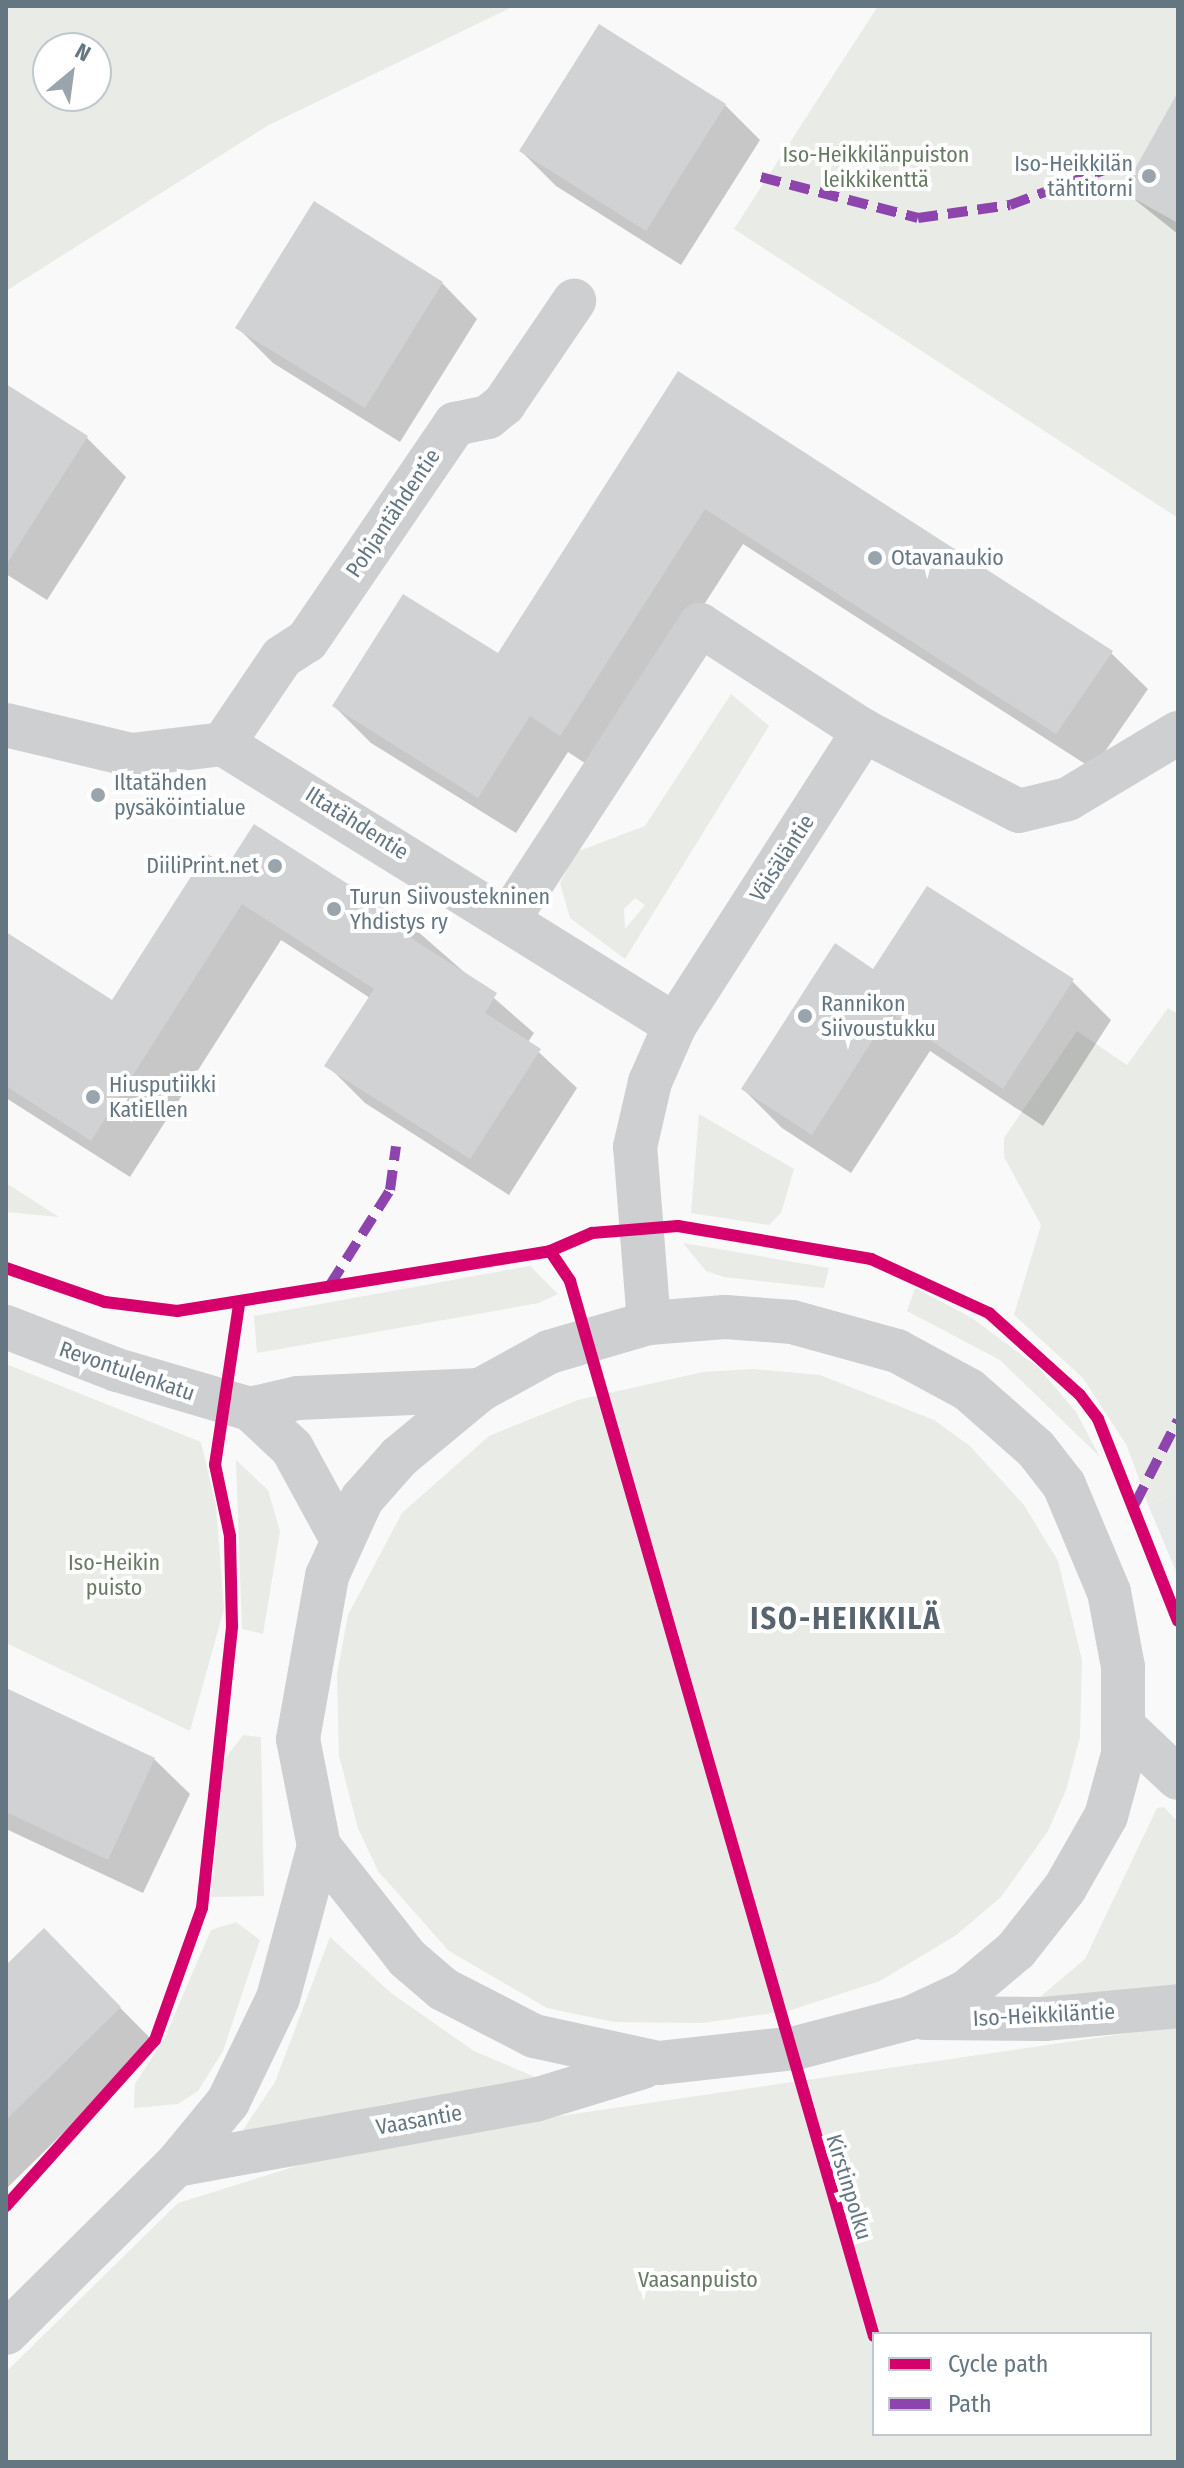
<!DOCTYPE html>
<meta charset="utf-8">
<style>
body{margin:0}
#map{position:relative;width:1184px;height:2468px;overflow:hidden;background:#f9f9f9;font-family:"Fira Sans Condensed",sans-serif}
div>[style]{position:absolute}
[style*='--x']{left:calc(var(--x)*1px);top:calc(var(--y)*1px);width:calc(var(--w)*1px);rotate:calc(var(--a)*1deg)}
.built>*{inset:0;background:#e8e9e9}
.green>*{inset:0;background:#e8ebe6}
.shadow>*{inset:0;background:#0003}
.building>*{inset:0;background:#d0d2d3}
.minor>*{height:44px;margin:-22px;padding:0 22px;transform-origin:22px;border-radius:22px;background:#cecfd0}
.tertiary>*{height:44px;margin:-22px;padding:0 22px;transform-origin:22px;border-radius:22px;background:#cecfd0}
.quiet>*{height:10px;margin-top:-5px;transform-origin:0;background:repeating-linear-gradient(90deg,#8e44ad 0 20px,transparent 0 30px)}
.cycleway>*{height:12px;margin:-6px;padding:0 6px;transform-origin:6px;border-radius:6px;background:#d6006c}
.dots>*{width:22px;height:22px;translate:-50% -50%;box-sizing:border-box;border:4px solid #fff;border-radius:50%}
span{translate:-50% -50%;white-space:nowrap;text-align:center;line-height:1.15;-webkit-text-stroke:8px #fff;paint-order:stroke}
.park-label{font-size:22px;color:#687a64}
.poi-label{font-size:22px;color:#657683}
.right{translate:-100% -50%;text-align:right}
.left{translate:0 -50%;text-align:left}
.street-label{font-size:22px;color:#657683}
.district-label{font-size:30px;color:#57646e;font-weight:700;letter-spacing:2px}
.frame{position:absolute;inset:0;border:8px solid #657683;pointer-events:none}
.legend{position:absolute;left:872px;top:2332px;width:280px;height:104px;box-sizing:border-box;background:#fff;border:2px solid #c1c8cd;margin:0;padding:10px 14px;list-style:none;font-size:24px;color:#657683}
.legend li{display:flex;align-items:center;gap:16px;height:40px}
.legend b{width:40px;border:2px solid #c1c8cd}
.north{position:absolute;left:32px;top:32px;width:80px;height:80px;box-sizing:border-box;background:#fff;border:2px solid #c1c8cd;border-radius:50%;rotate:29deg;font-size:22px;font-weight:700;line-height:32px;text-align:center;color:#657683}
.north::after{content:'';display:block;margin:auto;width:28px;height:36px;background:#99a4ac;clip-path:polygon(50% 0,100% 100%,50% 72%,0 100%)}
</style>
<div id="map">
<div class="built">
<i style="clip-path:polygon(1178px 1490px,1178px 1576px,1149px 1507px)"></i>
</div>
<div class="green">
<i style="clip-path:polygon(evenodd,6px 6px,514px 6px,267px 126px,6px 291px,6px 6px,48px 48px,96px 48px,96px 96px,48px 96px,48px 48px)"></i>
<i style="clip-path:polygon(878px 6px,1178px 6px,1178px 518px,734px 229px)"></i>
<i style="clip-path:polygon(evenodd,731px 694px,769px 726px,625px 959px,570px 918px,560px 883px,576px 852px,645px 826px,731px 694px,635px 898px,645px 905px,625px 929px,624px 909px,635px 898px)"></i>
<i style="clip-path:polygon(1168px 1008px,1178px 1014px,1178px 1490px,1149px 1507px,1127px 1446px,1083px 1378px,1014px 1315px,1041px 1225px,1004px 1157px,1004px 1138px,1077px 1031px,1127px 1065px)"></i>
<i style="clip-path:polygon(699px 1114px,794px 1169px,781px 1213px,769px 1225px,691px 1213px)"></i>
<i style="clip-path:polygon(6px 1183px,59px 1217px,6px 1212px)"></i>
<i style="clip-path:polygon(683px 1243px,829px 1268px,824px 1288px,724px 1277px,706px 1271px)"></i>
<i style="clip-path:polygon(530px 1266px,558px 1294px,539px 1303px,257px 1353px,254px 1316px)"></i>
<i style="clip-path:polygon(915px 1288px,972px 1318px,1038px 1367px,1076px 1412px,1100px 1457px,1000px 1360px,907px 1311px)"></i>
<i style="clip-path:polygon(6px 1364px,201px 1442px,216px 1506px,224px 1609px,190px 1731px,6px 1643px)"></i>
<i style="clip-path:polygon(753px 1369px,820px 1375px,934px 1420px,970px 1446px,1024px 1505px,1058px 1561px,1082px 1660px,1080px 1737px,1066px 1790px,1048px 1831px,1001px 1897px,955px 1936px,880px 1981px,788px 2011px,702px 2023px,614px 2022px,547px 2008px,449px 1951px,378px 1871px,358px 1828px,339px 1756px,337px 1674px,348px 1615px,402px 1513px,489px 1436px,578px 1400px,703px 1372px)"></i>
<i style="clip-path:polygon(236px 1460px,268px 1490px,280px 1531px,263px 1634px,242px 1629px)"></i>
<i style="clip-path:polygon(243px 1735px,261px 1737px,264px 1896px,211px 1897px,224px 1760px)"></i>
<i style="clip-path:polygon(1164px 1807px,1178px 1822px,1178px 1985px,1048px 2005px,1040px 1997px,1085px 1959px,1157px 1808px)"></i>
<i style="clip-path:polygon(236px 1922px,260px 1940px,223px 2051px,198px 2091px,178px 2104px,134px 2108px,135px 2084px,164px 2039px,211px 1930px)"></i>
<i style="clip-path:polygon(330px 1937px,391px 1993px,474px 2051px,542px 2080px,385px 2104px,256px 2134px,243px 2130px,275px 2082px)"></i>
<i style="clip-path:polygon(evenodd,1178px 2026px,1178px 2462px,6px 2462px,6px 2372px,178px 2203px,367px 2144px,1178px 2026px,874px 2334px,1150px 2334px,1150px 2434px,874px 2434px,874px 2334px)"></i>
</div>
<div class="shadow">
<i style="clip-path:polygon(725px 105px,760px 140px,681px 265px,556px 186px,521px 151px)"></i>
<i style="clip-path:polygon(1178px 166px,1178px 234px,1125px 192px)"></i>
<i style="clip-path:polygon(442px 283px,477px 319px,400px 442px,273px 363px,238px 328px)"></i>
<i style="clip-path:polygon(679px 374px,1111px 653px,1148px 689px,1093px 769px,743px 544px,597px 771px,568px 752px,516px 833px,371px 743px,334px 706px,498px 656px)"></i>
<i style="clip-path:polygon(6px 386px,87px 438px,126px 477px,47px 600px,6px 574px)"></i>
<i style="clip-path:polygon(228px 869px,416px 930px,534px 1033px,528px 1042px,577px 1088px,509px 1195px,365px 1103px,327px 1065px,370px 998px,281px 940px,130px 1177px,6px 1098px,6px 956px,112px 1002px)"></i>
<i style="clip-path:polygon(874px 972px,1072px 981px,1111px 1020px,1043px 1126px,930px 1051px,851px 1173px,782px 1128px,743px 1089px)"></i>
<i style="clip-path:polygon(6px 1690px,154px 1759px,190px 1794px,143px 1893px,6px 1829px)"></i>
<i style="clip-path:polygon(44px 1931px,155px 2043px,6px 2189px,6px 1968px)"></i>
</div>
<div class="building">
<i style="clip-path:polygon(599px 24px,726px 104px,646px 231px,519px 151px)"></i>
<i style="clip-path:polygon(1178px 92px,1178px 223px,1122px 192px)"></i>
<i style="clip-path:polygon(314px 201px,443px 282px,365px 408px,235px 328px)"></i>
<i style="clip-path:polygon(678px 371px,1113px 651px,1056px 734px,705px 509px,560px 736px,530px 716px,478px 798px,332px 706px,403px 594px,498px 653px)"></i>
<i style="clip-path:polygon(6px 384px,88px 436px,6px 565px)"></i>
<i style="clip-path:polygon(254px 824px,417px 928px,411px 938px,497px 993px,485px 1013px,541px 1049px,470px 1159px,324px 1066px,374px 989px,242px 904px,91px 1141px,6px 1086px,6px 932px,112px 1000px,206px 853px,227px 866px)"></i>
<i style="clip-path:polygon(927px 886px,1074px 979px,1003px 1089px,890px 1013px,812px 1135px,741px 1089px,835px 943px,873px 969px)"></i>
<i style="clip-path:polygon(6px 1688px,155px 1758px,108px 1860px,6px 1812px)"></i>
<i style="clip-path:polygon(44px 1928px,121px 2007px,6px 2120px,6px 1965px)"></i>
</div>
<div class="minor">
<i style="--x:6;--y:725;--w:129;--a:13.5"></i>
<i style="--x:131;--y:755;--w:93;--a:-6.8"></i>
<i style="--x:223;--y:744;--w:532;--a:31.87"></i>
<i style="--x:223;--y:744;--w:105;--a:-55.9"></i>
<i style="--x:282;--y:657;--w:30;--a:-33"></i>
<i style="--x:307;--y:641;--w:263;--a:-55.7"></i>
<i style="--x:455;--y:424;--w:34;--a:-12"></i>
<i style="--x:488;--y:417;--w:21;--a:-39"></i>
<i style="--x:504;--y:404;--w:125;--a:-55.8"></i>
<i style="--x:509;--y:918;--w:350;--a:-56.9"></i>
<i style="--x:700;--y:625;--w:195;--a:32.9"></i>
<i style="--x:864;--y:731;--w:174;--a:27.3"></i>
<i style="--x:1019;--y:811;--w:50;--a:-13.8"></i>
<i style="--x:1068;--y:799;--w:128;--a:-31"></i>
<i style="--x:649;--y:1323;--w:177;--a:-94.5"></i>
<i style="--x:635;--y:1147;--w:67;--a:-77"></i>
<i style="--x:650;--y:1082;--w:62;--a:-66.3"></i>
<i style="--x:675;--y:1025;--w:350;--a:-57.3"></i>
<i style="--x:6;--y:1327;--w:119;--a:21.2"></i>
<i style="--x:117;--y:1370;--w:139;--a:16.3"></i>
<i style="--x:250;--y:1409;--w:49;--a:-12.9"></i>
<i style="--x:298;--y:1398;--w:182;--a:-2.5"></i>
<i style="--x:250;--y:1409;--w:57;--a:42.9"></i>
<i style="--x:292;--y:1448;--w:102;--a:61.4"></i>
</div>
<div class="tertiary">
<i style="--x:725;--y:1317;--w:67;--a:4.3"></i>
<i style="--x:792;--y:1322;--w:109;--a:15.4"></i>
<i style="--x:897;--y:1351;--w:82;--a:28.4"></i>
<i style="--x:969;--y:1390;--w:89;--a:41.4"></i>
<i style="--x:1036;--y:1449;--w:46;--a:52.1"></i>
<i style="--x:1064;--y:1485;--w:116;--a:67.2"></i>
<i style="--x:1109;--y:1592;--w:76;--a:79.4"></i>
<i style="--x:1123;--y:1667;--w:87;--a:90"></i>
<i style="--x:1123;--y:1754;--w:64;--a:105.3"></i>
<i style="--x:1106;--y:1816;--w:83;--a:119.7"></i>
<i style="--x:1065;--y:1888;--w:79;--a:128.3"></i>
<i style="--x:1016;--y:1950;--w:65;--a:140"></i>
<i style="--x:966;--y:1992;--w:62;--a:155.1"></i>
<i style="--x:910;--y:2018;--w:118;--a:165.3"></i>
<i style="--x:796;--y:2048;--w:139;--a:173.8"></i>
<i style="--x:658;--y:2063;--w:127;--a:-167.7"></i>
<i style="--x:534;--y:2036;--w:102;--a:-152.7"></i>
<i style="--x:443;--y:1989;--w:48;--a:-139.3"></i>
<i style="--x:407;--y:1958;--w:142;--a:-128.2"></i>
<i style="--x:319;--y:1846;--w:109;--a:-101.1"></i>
<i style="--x:298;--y:1739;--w:166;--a:-79.9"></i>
<i style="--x:327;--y:1576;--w:85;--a:-65.6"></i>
<i style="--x:362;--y:1499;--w:56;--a:-48.6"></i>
<i style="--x:399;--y:1457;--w:105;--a:-39.6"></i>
<i style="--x:480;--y:1390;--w:79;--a:-28.8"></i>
<i style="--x:549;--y:1352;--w:104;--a:-16.2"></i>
<i style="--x:649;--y:1323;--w:76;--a:-4.5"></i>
<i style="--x:1124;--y:1727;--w:74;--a:43.4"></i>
<i style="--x:924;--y:2018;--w:120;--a:0.5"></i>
<i style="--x:1044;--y:2019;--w:135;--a:-5.5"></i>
<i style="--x:176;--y:2165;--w:365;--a:-10.3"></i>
<i style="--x:535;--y:2100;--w:113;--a:-17"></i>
<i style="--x:6;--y:2333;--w:239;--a:-44.7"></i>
<i style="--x:176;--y:2165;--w:82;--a:-50.5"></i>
<i style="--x:228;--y:2102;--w:115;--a:-64.3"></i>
<i style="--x:278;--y:1998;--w:157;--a:-74.9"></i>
</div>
<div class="quiet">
<i style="--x:761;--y:177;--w:162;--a:14.6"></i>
<i style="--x:918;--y:218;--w:93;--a:-8"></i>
<i style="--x:1010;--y:205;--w:129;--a:-20.4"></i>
<i style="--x:330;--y:1285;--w:112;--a:-57.7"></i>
<i style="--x:390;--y:1190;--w:44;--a:-82.2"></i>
<i style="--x:1135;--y:1504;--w:94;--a:-62.9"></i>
</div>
<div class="cycleway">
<i style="--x:550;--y:1251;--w:36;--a:56"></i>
<i style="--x:570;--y:1281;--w:1098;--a:73.93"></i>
<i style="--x:6;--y:1268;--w:105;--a:19"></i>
<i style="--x:105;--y:1302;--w:73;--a:7.1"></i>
<i style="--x:177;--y:1311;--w:378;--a:-9.1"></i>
<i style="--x:550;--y:1251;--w:46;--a:-23.2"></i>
<i style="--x:592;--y:1233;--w:86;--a:-4.7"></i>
<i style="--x:678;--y:1226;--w:196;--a:9.7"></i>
<i style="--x:871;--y:1259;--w:130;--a:24.6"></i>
<i style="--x:989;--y:1313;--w:122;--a:42"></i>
<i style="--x:1080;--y:1395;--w:30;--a:53"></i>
<i style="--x:1098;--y:1419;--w:217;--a:68.4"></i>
<i style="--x:6;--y:2206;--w:223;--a:-48.1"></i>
<i style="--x:155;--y:2040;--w:140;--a:-70.4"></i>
<i style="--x:202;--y:1908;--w:284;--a:-83.9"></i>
<i style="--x:232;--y:1626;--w:90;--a:-91.3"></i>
<i style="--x:230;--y:1536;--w:73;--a:-101.9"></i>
<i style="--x:215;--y:1465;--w:162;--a:-81.5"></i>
</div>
<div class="dots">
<i style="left:1149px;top:176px;background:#99a4ac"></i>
<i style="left:875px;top:558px;background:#99a4ac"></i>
<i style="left:98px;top:795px;background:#99a4ac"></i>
<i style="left:275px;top:866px;background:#99a4ac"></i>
<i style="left:334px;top:909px;background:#99a4ac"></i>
<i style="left:805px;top:1016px;background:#99a4ac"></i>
<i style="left:93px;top:1097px;background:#99a4ac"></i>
</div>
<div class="park-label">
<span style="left:876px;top:167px">Iso-Heikkilänpuiston<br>leikkikenttä</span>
<span style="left:114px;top:1575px">Iso-Heikin<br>puisto</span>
<span style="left:698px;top:2280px">Vaasanpuisto</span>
</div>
<div class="poi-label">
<span class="right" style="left:1133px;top:176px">Iso-Heikkilän<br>tähtitorni</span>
<span class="left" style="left:891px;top:558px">Otavanaukio</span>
<span class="left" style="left:114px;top:795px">Iltatähden<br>pysäköintialue</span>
<span class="right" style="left:259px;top:866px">DiiliPrint.net</span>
<span class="left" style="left:350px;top:909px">Turun Siivoustekninen<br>Yhdistys ry</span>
<span class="left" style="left:821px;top:1016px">Rannikon<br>Siivoustukku</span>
<span class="left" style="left:109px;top:1097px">Hiusputiikki<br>KatiEllen</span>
</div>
<div class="street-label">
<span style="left:393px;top:513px;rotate:-56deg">Pohjantähdentie</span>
<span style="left:357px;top:823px;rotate:32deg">Iltatähdentie</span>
<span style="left:782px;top:858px;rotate:-57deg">Väisäläntie</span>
<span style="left:127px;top:1371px;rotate:19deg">Revontulenkatu</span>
<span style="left:1044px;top:2015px;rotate:-3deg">Iso-Heikkiläntie</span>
<span style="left:419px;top:2120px;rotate:-10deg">Vaasantie</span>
<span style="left:849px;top:2187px;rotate:73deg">Kirstinpolku</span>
</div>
<div class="district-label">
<span style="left:846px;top:1619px">ISO-HEIKKILÄ</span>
</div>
<div class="frame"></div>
<ul class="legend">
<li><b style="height:10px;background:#d6006c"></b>Cycle path</li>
<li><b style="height:10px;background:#8e44ad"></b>Path</li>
</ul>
<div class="north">N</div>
</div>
